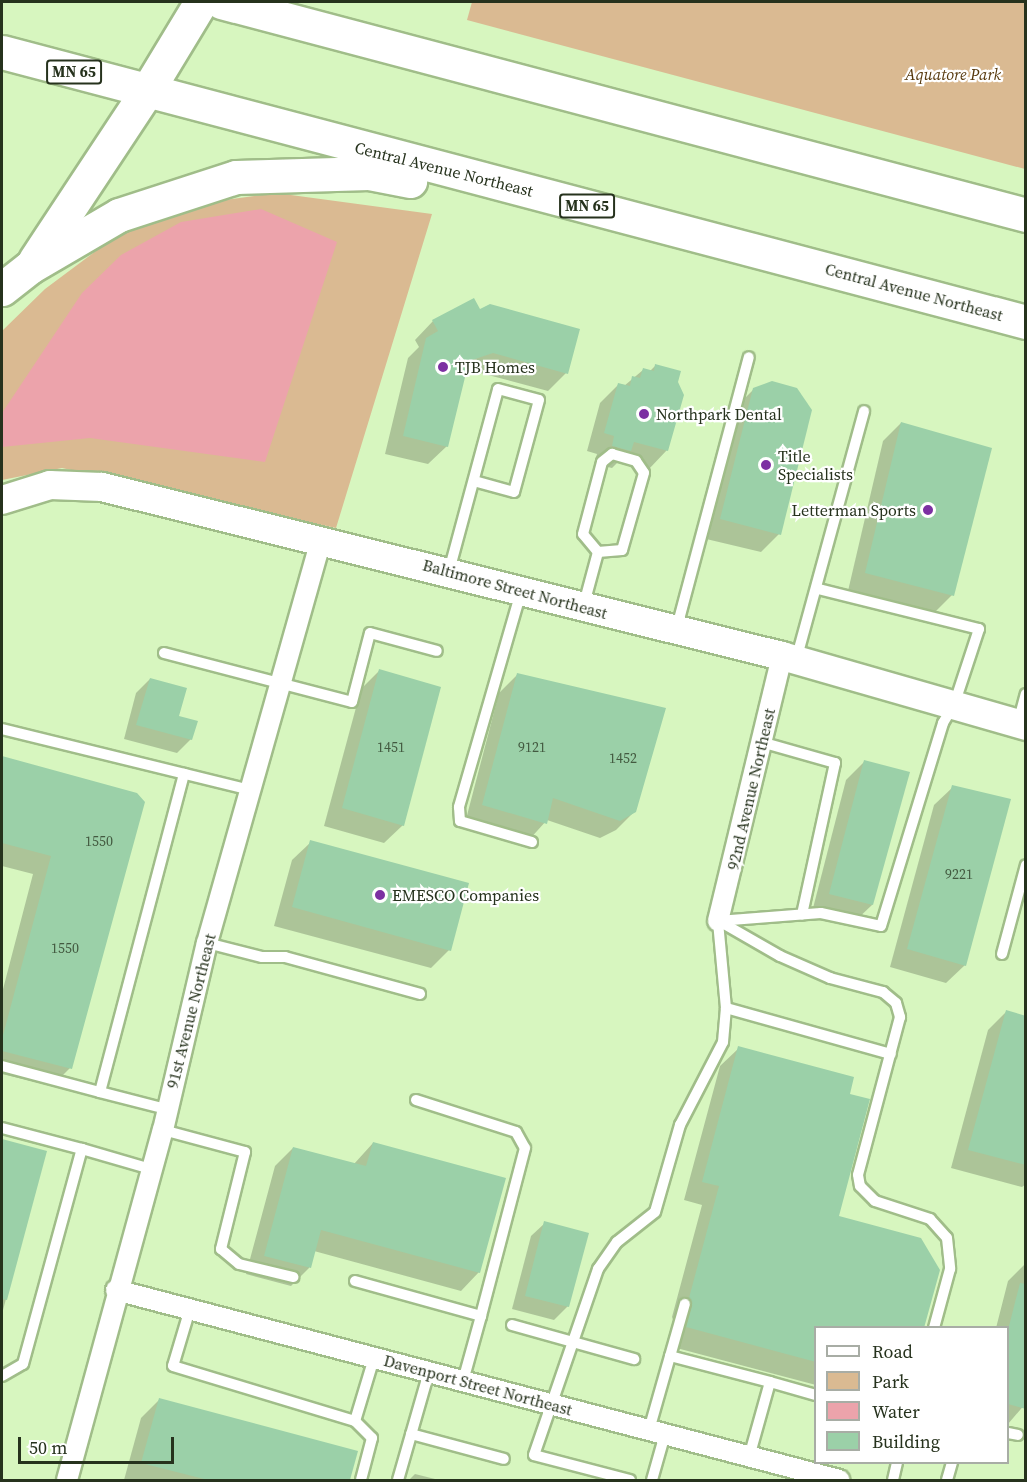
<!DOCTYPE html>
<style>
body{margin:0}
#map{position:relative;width:1027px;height:1482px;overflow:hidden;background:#d7f6bf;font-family:"Source Serif 4",serif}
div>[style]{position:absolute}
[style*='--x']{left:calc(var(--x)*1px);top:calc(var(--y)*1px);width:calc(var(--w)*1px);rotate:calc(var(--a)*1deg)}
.green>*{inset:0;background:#daba92}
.water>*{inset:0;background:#eca3ab}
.shadow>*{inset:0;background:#0003}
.building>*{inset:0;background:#9bd0a8}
.roads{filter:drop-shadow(2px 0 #a0bd89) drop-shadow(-2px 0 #a0bd89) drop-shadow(0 2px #a0bd89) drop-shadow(0 -2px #a0bd89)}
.lane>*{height:10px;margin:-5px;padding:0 5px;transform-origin:5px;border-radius:5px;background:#fff}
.street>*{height:20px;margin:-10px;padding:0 10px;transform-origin:10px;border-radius:10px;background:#fff}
.secondary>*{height:28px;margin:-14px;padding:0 14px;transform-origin:14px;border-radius:14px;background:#fff}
.highway>*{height:33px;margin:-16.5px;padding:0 16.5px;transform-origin:16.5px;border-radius:16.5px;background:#fff}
.dots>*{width:16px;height:16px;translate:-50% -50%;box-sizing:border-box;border:3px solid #fff;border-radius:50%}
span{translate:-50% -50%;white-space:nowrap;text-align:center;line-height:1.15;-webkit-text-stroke:4.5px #fff;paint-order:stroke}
.number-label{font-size:14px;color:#435a40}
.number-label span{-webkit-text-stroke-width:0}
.shield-label span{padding:2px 4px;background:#fff;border:2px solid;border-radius:4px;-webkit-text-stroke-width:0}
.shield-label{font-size:15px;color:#26321d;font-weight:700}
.park-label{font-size:16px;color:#56380c;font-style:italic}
.street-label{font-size:16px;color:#26321d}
.poi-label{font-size:16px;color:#26321d}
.left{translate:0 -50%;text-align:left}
.right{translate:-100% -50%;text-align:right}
.frame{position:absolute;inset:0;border:3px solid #26321d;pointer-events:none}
.legend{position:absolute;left:814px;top:1326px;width:195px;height:138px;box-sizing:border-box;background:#fff;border:2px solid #a8ada5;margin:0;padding:8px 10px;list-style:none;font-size:18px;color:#26321d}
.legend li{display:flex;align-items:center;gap:12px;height:30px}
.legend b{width:30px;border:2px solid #a8ada5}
.scale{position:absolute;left:18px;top:1437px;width:156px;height:27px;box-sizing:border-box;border:3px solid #26321d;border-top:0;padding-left:8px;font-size:18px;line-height:21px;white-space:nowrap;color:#26321d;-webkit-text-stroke:4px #fff;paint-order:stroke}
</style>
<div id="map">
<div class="green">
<i style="clip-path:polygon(472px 2px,1025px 2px,1025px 169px,467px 20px)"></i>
<i style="clip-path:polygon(276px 193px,432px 214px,336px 528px,62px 468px,2px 480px,2px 331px,45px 289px,120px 233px,203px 203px)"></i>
</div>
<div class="water">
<i style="clip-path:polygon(261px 209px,337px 242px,265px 462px,90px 438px,2px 447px,2px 413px,82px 293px,121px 255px,181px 222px)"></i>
</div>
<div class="shadow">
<i style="clip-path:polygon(479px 311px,566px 373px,548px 391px,473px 371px,464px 374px,447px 446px,428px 464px,385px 454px,408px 358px,419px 347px,415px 340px,433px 321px)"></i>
<i style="clip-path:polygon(656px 365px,667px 450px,649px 469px,619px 461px,612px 468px,594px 464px,597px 454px,587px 451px,600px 403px,618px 385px,624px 386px,643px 370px,650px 371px)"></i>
<i style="clip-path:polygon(754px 389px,779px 534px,761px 552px,702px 538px,735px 408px)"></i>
<i style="clip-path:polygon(901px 423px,952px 595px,934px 613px,848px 591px,883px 441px)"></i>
<i style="clip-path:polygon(379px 671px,403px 825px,384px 843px,324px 826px,361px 689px)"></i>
<i style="clip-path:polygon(517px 675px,635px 811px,616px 830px,600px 838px,547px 820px,528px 841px,465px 823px,499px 693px)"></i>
<i style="clip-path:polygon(150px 679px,191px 739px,177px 753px,124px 739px,136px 693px)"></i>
<i style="clip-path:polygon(2px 758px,136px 794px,70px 1068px,52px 1086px,2px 1074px,2px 993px,33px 874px,2px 866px)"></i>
<i style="clip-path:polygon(864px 762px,872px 905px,853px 923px,812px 912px,846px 780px)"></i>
<i style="clip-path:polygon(953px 787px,965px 965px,946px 983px,890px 967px,934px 805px)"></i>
<i style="clip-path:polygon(311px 842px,449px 950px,431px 968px,274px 926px,292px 860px)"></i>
<i style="clip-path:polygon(1006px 1012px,1026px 1017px,1026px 1184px,1022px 1187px,951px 1168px,988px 1030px)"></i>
<i style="clip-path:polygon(739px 1048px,848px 1095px,838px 1217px,816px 1328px,816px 1385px,669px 1346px,675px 1325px,672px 1317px,702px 1205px,684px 1200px,720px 1066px)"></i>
<i style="clip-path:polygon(2px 1141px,45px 1152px,2px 1314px)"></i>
<i style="clip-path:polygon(373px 1143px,479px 1272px,461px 1291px,314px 1251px,309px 1268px,291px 1286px,246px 1274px,275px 1166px,293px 1148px,354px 1164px)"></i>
<i style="clip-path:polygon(545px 1223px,568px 1306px,554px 1320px,512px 1309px,531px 1236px)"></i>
<i style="clip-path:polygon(1026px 1263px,1026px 1403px,1008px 1424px,1008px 1328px,996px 1328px,1008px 1281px)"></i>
<i style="clip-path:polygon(159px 1400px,356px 1452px,348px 1480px,124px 1480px,141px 1418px)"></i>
<i style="clip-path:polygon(415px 1474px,439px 1480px,409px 1480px)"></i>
</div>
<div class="building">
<i style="clip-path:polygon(474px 298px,480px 309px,490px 304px,580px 329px,568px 374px,493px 353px,469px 361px,448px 447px,403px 436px,426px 338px,438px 331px,432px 320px)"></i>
<i style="clip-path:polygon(655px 364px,681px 371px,678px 382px,684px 395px,668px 451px,634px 442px,631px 451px,612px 446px,614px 436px,604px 433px,618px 383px,630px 386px,632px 376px,640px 378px,643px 368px,654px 371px)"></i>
<i style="clip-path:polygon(772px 381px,797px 388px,812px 410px,781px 535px,720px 519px,753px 388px)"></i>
<i style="clip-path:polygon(901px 422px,992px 448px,954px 596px,865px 573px)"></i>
<i style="clip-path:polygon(379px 669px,441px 687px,404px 826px,342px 808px)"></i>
<i style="clip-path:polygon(517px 673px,666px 708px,636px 812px,620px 821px,553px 798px,547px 824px,482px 805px)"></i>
<i style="clip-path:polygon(150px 678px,187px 688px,179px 716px,198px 721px,192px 740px,136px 725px)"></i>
<i style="clip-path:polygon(2px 756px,137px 793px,145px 802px,72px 1069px,2px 1051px,2px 1039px,51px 856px,2px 843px)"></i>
<i style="clip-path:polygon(864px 760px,910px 772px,873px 905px,829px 894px)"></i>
<i style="clip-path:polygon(952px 785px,1011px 799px,966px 966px,907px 949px)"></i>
<i style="clip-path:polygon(310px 840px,469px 883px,451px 951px,292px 907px)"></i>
<i style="clip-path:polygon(1006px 1010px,1026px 1016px,1026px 1165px,968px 1150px)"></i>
<i style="clip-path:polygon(738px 1046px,854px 1077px,850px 1094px,870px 1099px,839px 1216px,921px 1238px,940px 1270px,924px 1328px,816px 1328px,816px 1362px,686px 1327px,692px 1305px,689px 1298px,719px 1186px,702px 1182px)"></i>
<i style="clip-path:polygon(2px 1139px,47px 1151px,7px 1300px,2px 1299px)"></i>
<i style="clip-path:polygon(373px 1142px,506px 1178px,480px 1273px,321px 1230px,311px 1268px,264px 1256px,293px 1147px,366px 1166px)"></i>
<i style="clip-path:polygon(544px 1221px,589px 1233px,569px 1307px,525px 1296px)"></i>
<i style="clip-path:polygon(1020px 1283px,1026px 1284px,1026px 1409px,1008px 1404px,1008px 1330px)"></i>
<i style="clip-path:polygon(159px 1398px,358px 1451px,350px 1480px,208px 1480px,141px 1463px)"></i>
</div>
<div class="roads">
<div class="lane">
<i style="--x:449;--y:571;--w:188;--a:-74.9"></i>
<i style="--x:498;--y:389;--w:42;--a:15"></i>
<i style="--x:539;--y:400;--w:95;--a:105.2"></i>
<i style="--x:514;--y:492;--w:41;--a:-164.6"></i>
<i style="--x:521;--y:592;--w:224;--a:106.1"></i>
<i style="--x:459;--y:807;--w:14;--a:86"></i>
<i style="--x:460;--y:821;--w:75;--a:16.3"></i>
<i style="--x:584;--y:604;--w:54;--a:-74.9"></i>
<i style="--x:598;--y:552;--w:23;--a:-130"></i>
<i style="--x:583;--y:534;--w:74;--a:-75.2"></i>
<i style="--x:602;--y:462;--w:13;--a:-39"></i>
<i style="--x:612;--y:454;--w:25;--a:16"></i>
<i style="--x:636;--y:461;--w:14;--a:56"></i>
<i style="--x:644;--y:473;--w:80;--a:105.9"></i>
<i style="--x:622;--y:550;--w:24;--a:175"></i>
<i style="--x:677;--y:627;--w:279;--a:-75.1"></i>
<i style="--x:164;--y:653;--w:194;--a:14.6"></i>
<i style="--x:352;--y:702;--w:71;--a:-75.4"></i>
<i style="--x:370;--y:633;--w:69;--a:15"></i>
<i style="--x:796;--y:660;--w:258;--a:-74.7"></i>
<i style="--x:1018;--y:723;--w:30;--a:-75"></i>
<i style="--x:2;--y:729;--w:256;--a:13.8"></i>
<i style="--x:761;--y:742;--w:77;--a:15.8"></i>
<i style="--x:835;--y:763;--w:155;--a:102.3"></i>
<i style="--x:718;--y:921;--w:103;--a:-4.4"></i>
<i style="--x:821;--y:913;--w:61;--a:12.2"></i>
<i style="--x:881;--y:926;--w:212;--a:-73"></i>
<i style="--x:943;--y:723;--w:21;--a:-59"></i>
<i style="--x:954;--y:705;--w:80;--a:-71.8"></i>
<i style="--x:979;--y:629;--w:166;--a:-166"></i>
<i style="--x:719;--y:921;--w:70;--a:29.8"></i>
<i style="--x:780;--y:956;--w:55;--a:23.7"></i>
<i style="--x:830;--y:978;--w:55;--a:14.8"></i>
<i style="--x:883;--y:992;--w:17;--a:40"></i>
<i style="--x:896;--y:1003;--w:15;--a:74"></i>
<i style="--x:900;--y:1017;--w:163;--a:104.9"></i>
<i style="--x:858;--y:1175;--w:11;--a:80"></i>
<i style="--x:860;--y:1186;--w:21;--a:45"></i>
<i style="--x:875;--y:1201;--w:58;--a:18.1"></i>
<i style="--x:930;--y:1219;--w:25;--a:48"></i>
<i style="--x:947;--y:1238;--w:31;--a:84"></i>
<i style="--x:950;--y:1269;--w:61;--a:105.2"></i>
<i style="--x:207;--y:943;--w:57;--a:14.3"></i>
<i style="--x:262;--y:957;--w:23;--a:0"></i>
<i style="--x:285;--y:957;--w:140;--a:15.3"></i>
<i style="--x:1002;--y:954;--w:92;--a:-74.9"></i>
<i style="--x:726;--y:1008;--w:171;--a:15.6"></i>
<i style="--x:2;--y:1066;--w:101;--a:14.9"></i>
<i style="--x:416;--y:1100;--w:105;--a:17.7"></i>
<i style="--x:516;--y:1132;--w:18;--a:61"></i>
<i style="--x:525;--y:1148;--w:174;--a:104.7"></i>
<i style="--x:166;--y:1109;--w:68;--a:-165.6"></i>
<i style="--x:100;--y:1092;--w:329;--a:-75.2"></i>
<i style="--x:2;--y:1128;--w:83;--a:14.7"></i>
<i style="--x:163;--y:1130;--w:85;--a:15"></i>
<i style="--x:245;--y:1152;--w:100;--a:103.9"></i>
<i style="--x:221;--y:1249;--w:23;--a:40"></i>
<i style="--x:239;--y:1264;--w:56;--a:13.5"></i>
<i style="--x:355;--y:1281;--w:131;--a:15.5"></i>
<i style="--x:481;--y:1316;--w:67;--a:105.5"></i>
<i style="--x:190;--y:1309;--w:59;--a:106.6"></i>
<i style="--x:173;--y:1366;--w:190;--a:16.8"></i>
<i style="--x:355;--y:1421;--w:66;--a:-73.2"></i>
<i style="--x:512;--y:1325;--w:127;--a:15.6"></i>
<i style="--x:670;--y:1356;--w:103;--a:14.6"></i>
<i style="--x:770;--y:1382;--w:78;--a:105.6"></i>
<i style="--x:2;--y:1376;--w:24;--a:-30"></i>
<i style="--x:23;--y:1364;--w:223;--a:-74.7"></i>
<i style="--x:82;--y:1149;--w:72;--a:16.2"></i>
<i style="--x:770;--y:1382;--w:48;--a:15.8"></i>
<i style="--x:355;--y:1421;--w:24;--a:45"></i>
<i style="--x:372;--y:1438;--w:43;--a:104.7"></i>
<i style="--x:649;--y:1430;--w:131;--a:-74.1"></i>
<i style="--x:1008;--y:1433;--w:10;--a:11"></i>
<i style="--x:411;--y:1434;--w:96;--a:15"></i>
<i style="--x:398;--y:1480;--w:112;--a:-74"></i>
<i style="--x:630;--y:1480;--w:99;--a:-165.4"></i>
<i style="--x:534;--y:1455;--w:197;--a:-71"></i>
<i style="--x:598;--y:1269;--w:33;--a:-55"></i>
<i style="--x:617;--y:1242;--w:48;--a:-38.3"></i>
<i style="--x:655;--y:1212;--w:91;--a:-74"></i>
<i style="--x:680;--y:1125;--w:93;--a:-62.6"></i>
<i style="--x:723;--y:1042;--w:34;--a:-85"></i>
<i style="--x:726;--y:1008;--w:87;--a:-95.3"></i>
<i style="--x:652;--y:1480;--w:48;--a:-74.2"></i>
<i style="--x:893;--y:1480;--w:18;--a:-77"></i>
<i style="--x:947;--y:1480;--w:19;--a:-74"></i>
</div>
<div class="street">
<i style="--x:718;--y:921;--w:273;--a:-76.4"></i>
<i style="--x:116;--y:1290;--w:748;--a:14.72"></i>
<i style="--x:67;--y:1480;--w:363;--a:-74.7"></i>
<i style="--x:163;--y:1130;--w:192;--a:-76.8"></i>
<i style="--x:207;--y:943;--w:416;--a:-74.2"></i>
</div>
<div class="secondary">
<i style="--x:2;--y:500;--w:50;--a:-17.4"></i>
<i style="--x:50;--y:485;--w:52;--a:2.2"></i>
<i style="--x:102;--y:487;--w:701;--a:13.96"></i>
<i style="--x:782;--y:656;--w:254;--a:16"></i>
</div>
<div class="highway">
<i style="--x:221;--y:2;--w:833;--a:14.82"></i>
<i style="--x:2;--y:52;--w:1059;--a:14.77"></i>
<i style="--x:35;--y:260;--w:203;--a:-56.5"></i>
<i style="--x:147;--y:91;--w:104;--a:-58.8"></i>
<i style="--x:2;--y:289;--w:36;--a:-38"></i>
<i style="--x:30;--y:267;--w:103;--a:-30.3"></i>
<i style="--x:119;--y:215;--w:123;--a:-18"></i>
<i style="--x:236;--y:177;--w:133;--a:-1.7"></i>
<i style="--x:369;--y:173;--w:42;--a:11"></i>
</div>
</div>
<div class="dots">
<i style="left:443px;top:367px;background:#7c30a2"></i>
<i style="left:644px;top:414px;background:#7c30a2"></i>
<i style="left:766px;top:465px;background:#7c30a2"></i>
<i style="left:928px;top:510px;background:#7c30a2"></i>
<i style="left:380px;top:895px;background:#7c30a2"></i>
</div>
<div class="number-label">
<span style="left:391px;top:747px">1451</span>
<span style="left:532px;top:747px">9121</span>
<span style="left:623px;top:758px">1452</span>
<span style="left:99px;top:841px">1550</span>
<span style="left:959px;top:874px">9221</span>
<span style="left:65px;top:948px">1550</span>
</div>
<div class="shield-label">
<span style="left:74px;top:72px">MN 65</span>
<span style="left:587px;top:206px">MN 65</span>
</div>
<div class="park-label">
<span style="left:953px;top:74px">Aquatore Park</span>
</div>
<div class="street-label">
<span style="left:444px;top:169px;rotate:14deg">Central Avenue Northeast</span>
<span style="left:914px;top:292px;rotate:15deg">Central Avenue Northeast</span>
<span style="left:515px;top:589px;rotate:15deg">Baltimore Street Northeast</span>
<span style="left:751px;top:789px;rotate:-77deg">92nd Avenue Northeast</span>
<span style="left:191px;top:1011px;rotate:-76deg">91st Avenue Northeast</span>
<span style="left:478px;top:1385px;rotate:15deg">Davenport Street Northeast</span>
</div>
<div class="poi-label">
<span class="left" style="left:455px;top:367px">TJB Homes</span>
<span class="left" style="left:656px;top:414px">Northpark Dental</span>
<span class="left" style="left:778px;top:465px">Title<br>Specialists</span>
<span class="right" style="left:916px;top:510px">Letterman Sports</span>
<span class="left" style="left:392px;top:895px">EMESCO Companies</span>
</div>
<div class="frame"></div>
<ul class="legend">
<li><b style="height:8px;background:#fff"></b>Road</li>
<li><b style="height:16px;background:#daba92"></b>Park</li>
<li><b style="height:16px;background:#eca3ab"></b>Water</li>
<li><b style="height:16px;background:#9bd0a8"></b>Building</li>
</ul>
<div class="scale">50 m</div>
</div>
